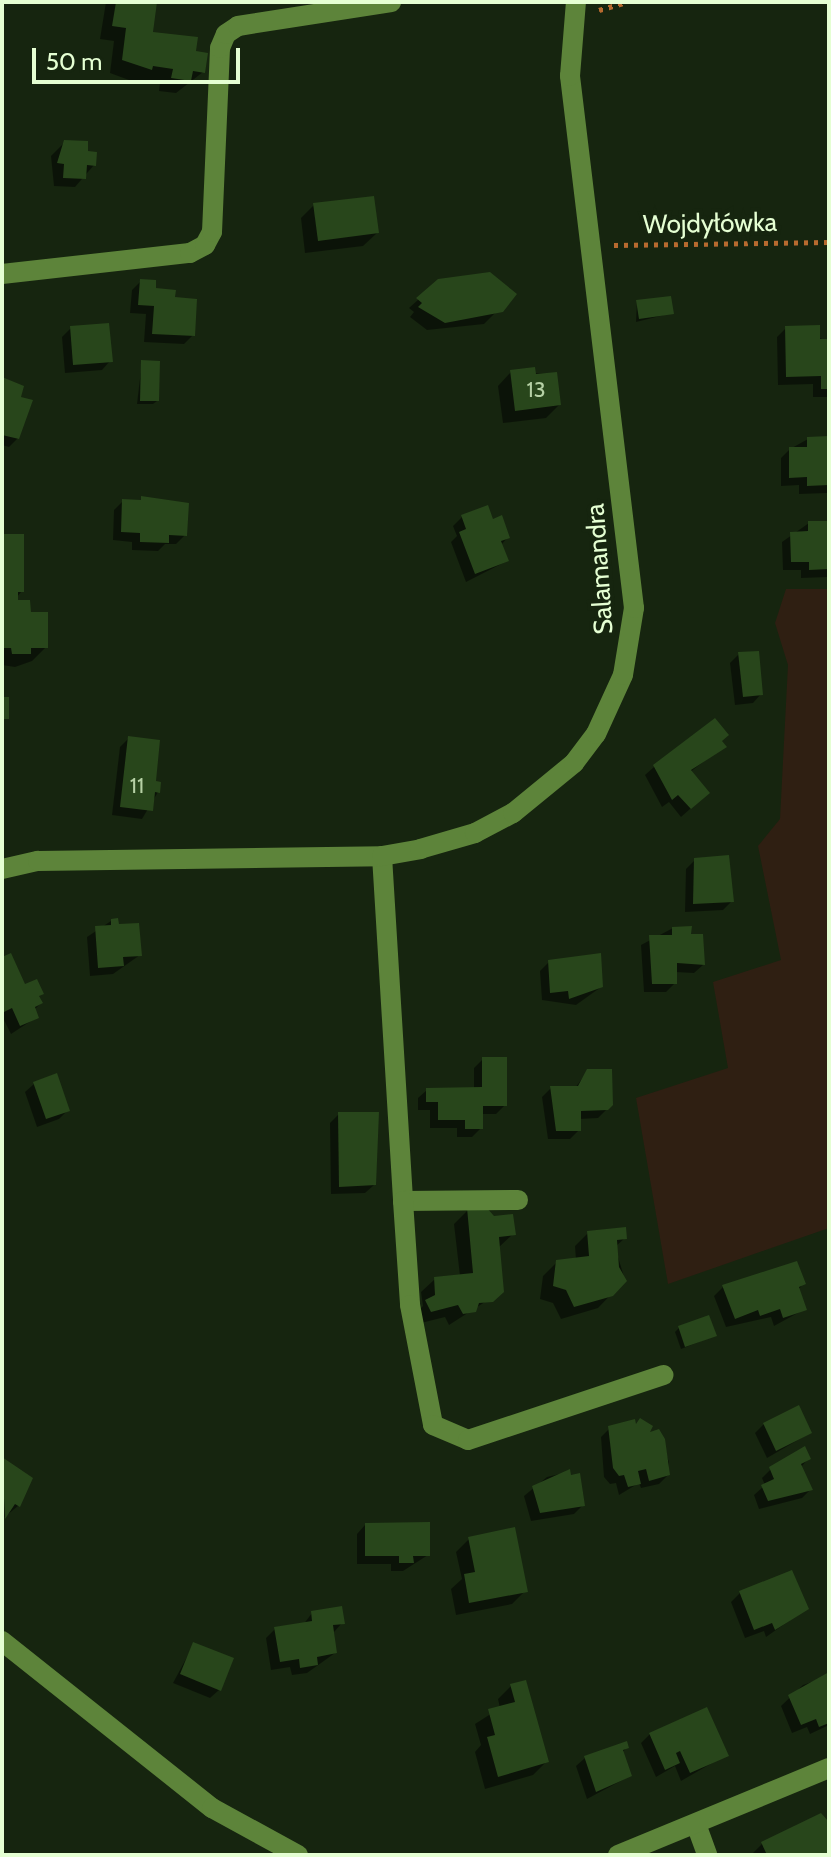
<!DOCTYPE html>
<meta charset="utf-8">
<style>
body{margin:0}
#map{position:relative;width:831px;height:1857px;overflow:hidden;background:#16250f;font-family:Cabin,sans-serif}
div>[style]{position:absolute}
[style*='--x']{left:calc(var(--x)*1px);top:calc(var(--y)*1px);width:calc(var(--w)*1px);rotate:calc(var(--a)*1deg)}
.green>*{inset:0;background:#2f1f12}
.shadow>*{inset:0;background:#0007}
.building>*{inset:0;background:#28461b}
.path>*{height:5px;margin-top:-2.5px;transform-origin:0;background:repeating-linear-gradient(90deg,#b76a2f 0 4px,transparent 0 10px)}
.minor>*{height:20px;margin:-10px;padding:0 10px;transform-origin:10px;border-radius:10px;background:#5d843a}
span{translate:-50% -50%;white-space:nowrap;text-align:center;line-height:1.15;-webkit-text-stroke:8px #16250f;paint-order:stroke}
.number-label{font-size:22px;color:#b6d1a5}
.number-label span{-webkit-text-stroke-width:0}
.street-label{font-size:26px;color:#e5ffd3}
.frame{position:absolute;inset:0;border:4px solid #e5ffd3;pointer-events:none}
.scale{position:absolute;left:32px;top:48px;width:208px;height:36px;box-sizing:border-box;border:4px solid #e5ffd3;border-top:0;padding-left:10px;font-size:24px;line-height:28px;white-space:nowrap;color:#e5ffd3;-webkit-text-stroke:6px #16250f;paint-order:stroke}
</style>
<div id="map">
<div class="green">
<i style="clip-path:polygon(786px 589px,829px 589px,829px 1228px,668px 1284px,636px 1098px,728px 1068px,713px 982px,781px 960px,758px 846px,780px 819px,788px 665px,775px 623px)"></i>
</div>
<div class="shadow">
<i style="clip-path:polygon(106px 2px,155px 2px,151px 33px,194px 53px,203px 72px,176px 93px,159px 91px,160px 82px,137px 83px,110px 73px,114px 41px,100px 39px)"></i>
<i style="clip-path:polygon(65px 142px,94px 165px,75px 187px,54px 186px,51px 156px)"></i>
<i style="clip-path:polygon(314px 205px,377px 233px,363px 246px,305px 253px,301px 218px)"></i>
<i style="clip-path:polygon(141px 281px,173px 299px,193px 335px,184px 344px,144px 342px,146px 314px,130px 313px,132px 290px)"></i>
<i style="clip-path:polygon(439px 281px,514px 294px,484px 324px,427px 330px,410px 317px,414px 312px,409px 308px)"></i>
<i style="clip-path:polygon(637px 301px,672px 313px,636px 322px)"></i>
<i style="clip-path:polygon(71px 328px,110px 361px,102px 370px,65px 373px,62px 337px)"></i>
<i style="clip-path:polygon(786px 328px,829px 341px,829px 397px,813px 397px,813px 384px,778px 385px,777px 337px)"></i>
<i style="clip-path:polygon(142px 362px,157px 401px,153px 404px,137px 404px)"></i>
<i style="clip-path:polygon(511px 372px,555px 374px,559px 405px,546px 418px,503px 423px,498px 386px)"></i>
<i style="clip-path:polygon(2px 380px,18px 438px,9px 447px,2px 445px)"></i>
<i style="clip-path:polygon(829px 438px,827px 493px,799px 494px,799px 485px,781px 486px,781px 458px,790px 449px,808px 439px)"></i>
<i style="clip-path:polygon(167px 500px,185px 535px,176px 544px,165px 544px,158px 551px,132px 550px,132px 542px,113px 540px,114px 510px,123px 501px)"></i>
<i style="clip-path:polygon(462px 517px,492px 521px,508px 537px,501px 545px,507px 561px,466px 582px,451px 542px,457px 536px,453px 526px)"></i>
<i style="clip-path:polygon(809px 523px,829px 523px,828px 577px,801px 578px,801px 570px,783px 570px,782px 542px)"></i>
<i style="clip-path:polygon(2px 536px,22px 591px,16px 598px,46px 647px,32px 661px,15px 667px,2px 665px)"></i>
<i style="clip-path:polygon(739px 654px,761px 694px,753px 703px,735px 705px,730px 663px)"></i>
<i style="clip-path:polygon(129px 738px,158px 792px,142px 819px,112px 815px,120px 747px)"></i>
<i style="clip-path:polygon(720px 742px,724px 746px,690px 772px,699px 801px,681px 817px,669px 802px,662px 807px,645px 775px,654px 767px)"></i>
<i style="clip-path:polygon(695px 860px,732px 901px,723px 910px,685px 912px,686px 869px)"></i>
<i style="clip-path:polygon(111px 921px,140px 955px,113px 974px,90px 976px,87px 937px)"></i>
<i style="clip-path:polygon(673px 928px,689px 936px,703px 965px,694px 973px,675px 972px,675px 983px,666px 992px,644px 992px,641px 945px)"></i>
<i style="clip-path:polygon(2px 959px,41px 1003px,34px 1010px,37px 1017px,11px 1034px,2px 1016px)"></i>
<i style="clip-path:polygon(549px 962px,601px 987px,576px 1005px,542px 1000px,540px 971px)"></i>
<i style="clip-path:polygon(483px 1059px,505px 1105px,496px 1114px,481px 1114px,481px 1128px,472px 1137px,457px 1137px,457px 1128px,430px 1128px,430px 1110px,418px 1110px,418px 1098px,427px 1090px,474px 1089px,474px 1068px)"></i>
<i style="clip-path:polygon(588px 1071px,607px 1109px,598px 1118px,579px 1119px,579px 1130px,570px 1139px,548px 1139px,542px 1097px,551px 1088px,575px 1088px)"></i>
<i style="clip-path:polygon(34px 1084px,68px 1110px,59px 1119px,37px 1127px,25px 1092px)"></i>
<i style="clip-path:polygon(339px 1114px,374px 1185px,365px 1193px,331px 1194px,330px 1123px)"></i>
<i style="clip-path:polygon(468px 1210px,513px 1234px,498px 1248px,502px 1291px,449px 1325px,445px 1317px,417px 1324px,413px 1316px,423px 1306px,421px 1292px,435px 1279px,460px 1276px,454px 1224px)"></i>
<i style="clip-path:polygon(588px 1233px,625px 1238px,615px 1247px,625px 1280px,598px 1308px,561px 1319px,553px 1303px,540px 1299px,543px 1276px,557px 1262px,576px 1260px,575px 1246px)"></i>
<i style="clip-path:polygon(804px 1283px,798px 1290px,805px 1309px,774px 1326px,771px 1317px,726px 1327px,714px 1296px,723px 1287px)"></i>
<i style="clip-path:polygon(679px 1328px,714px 1336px,681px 1349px,675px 1332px)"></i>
<i style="clip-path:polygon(764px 1424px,810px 1433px,767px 1458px,755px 1433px)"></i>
<i style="clip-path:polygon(635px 1426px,645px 1435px,658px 1432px,669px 1462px,668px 1475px,659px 1484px,641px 1488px,639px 1483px,619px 1495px,616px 1483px,610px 1484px,604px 1477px,601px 1437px,610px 1428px)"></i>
<i style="clip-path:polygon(808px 1459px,801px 1467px,811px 1489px,802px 1498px,759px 1509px,754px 1495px,765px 1485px,762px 1478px,771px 1469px)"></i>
<i style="clip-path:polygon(2px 1460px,31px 1479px,18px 1506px,2px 1519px)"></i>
<i style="clip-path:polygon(568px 1472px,583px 1505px,574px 1514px,531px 1521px,524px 1496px,547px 1477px)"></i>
<i style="clip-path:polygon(365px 1525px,428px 1555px,403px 1571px,391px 1571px,391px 1564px,357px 1564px,357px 1534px)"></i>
<i style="clip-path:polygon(469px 1539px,525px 1591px,512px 1604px,456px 1615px,451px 1589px,462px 1579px,456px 1552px)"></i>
<i style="clip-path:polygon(791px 1573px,806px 1609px,766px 1637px,764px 1631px,745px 1638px,731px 1602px,740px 1593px)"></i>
<i style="clip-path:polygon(312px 1613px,342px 1623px,334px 1632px,335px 1653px,307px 1673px,292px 1675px,290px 1667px,271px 1670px,266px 1638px,275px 1629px,303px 1625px)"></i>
<i style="clip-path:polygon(194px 1644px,219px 1690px,210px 1698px,173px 1683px)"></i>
<i style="clip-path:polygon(829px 1676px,829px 1725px,810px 1734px,807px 1727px,792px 1733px,781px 1706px,803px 1685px)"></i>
<i style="clip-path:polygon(511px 1686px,546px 1762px,533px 1775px,485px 1789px,475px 1752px,481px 1745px,475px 1724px,500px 1708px,498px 1699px)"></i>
<i style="clip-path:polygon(650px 1734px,726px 1755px,681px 1781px,675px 1766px,656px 1777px,641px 1743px)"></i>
<i style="clip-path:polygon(627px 1747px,622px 1753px,630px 1776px,587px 1799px,576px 1766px,585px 1758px)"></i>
<i style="clip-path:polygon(829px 1824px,829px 1855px,751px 1855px,762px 1844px)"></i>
</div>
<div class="building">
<i style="clip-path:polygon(116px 2px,157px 2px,153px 32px,198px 37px,196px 51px,208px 53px,205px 73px,193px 71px,191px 81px,171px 78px,173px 69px,153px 66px,152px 70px,122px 60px,126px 28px,112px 26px)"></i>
<i style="clip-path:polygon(64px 140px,88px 141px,88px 151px,97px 152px,96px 166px,87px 165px,86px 179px,63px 178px,64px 164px,57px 163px)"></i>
<i style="clip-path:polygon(374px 196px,379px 233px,318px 241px,313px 203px)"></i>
<i style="clip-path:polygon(490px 272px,517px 294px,503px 312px,445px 323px,418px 307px,422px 303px,416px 298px,438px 279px)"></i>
<i style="clip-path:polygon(140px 279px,156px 280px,156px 288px,176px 290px,175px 297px,197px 299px,195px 336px,152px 334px,154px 306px,138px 305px)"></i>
<i style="clip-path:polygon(671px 296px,674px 314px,639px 319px,636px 300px)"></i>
<i style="clip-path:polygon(109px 323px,113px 362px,73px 365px,70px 326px)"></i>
<i style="clip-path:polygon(820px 325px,820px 339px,829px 339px,829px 389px,821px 389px,821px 376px,786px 377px,785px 326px)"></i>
<i style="clip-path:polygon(141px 360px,160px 361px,159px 401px,140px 401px)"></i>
<i style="clip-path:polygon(535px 367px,536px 374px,557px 372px,561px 405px,515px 411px,510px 370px)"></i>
<i style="clip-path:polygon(2px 377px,24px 386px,21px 397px,33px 400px,19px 439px,2px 435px)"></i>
<i style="clip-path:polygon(829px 436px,829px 485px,807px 486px,807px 477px,789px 478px,789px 447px,807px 447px,807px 437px)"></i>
<i style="clip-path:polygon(141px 496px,189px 503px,187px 536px,169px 535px,169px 543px,140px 542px,140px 533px,121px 532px,122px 499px,141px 500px)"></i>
<i style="clip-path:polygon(488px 505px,493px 519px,502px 515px,510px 538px,501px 541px,509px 561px,475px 574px,459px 532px,466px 529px,461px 515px)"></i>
<i style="clip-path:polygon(808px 521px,829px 521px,829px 569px,809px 570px,809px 562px,791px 562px,790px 532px,808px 531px)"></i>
<i style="clip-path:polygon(2px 534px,24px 534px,24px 592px,18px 592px,18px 600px,30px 600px,31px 612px,48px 612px,48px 648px,31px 648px,31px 654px,12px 654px,11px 648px,2px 648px)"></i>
<i style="clip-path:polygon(759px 651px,763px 695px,743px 697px,738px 652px)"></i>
<i style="clip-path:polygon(2px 697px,9px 697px,9px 719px,2px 719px)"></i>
<i style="clip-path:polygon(715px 718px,729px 735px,722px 741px,727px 747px,691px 770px,710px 793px,691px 809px,678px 795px,672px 800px,653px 765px)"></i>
<i style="clip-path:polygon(128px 736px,160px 740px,156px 781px,161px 782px,160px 793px,155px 792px,153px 811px,120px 807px)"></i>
<i style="clip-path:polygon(729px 855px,734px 902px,693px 904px,694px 858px)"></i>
<i style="clip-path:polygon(118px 918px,119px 924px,139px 923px,142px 956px,123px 957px,124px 966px,98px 968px,95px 926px,111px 925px,111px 919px)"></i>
<i style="clip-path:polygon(692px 926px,691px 934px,703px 934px,705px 965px,677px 963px,677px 984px,652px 984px,649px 935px,672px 935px,672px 927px)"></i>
<i style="clip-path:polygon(11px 953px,25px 984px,37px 979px,44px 994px,39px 996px,43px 1003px,35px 1007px,39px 1018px,20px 1026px,12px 1008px,4px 1012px,2px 1008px,2px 957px)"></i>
<i style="clip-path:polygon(601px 953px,603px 987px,569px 999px,568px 991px,550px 993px,548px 960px)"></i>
<i style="clip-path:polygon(482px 1057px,507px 1057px,507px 1106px,483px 1106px,483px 1129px,465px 1129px,465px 1120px,438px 1120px,438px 1102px,426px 1102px,426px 1088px,482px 1087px)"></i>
<i style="clip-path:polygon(587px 1069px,612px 1069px,613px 1105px,608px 1110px,581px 1111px,581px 1131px,556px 1131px,550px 1086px,578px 1086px)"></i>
<i style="clip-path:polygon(57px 1073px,70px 1111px,46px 1119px,33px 1082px)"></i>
<i style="clip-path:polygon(338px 1112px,379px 1112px,376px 1185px,339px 1187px)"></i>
<i style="clip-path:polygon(467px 1208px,487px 1208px,494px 1216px,513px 1214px,516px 1235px,499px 1237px,504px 1292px,493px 1302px,479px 1303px,476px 1312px,463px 1314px,458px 1305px,431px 1312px,425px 1300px,435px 1295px,434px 1277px,473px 1273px)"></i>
<i style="clip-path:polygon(626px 1227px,627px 1239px,617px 1240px,619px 1267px,627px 1281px,613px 1296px,574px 1307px,566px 1290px,553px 1286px,556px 1260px,589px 1256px,587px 1231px)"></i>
<i style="clip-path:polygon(797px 1261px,806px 1284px,799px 1287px,807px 1310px,783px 1318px,780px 1309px,760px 1316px,758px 1310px,735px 1319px,722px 1285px)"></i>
<i style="clip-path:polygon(709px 1315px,717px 1336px,685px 1347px,678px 1326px)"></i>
<i style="clip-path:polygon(799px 1405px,812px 1433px,776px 1451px,763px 1423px)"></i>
<i style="clip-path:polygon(640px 1418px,653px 1426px,650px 1432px,659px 1429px,665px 1439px,670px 1475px,649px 1481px,646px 1469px,638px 1471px,641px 1484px,628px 1487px,624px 1475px,619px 1476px,613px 1468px,608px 1426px,635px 1419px,636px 1424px)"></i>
<i style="clip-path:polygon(805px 1446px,811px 1459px,801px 1464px,813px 1490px,768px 1501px,761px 1485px,774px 1479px,769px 1467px)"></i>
<i style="clip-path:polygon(2px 1457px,33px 1478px,20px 1507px,15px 1504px,5px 1519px)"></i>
<i style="clip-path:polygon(570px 1469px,571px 1475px,580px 1473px,585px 1506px,540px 1513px,532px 1486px)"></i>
<i style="clip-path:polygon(430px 1522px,430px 1556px,413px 1556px,414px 1563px,399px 1563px,399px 1556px,365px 1556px,365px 1523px)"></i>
<i style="clip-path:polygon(515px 1527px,528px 1592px,469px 1603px,464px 1574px,475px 1572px,468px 1537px)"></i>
<i style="clip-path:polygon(792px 1570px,809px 1609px,775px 1630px,772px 1623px,754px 1630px,739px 1591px)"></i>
<i style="clip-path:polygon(342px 1606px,345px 1624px,333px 1625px,337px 1653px,317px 1657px,318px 1665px,300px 1668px,299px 1659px,280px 1662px,274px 1627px,312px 1621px,311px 1611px)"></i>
<i style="clip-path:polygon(193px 1642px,234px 1658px,221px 1691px,180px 1674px)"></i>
<i style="clip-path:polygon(829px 1672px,829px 1723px,819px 1727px,816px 1719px,801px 1725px,788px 1695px)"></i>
<i style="clip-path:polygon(526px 1680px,549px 1762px,498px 1777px,487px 1737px,495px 1735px,488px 1709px,515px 1702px,510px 1684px)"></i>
<i style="clip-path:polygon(707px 1707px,729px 1756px,690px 1773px,680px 1751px,676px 1753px,680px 1763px,665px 1770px,649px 1733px)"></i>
<i style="clip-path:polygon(627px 1741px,629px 1748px,623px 1750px,632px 1776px,596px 1792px,584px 1756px)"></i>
<i style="clip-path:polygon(821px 1813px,829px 1822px,829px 1855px,767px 1855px,761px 1842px)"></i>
</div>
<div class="path">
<i style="--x:599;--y:10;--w:29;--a:-16"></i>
<i style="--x:614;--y:245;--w:215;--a:-0.8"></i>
</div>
<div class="minor">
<i style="--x:2;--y:274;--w:189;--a:-6.4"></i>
<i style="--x:190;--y:253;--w:17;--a:-28"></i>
<i style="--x:205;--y:245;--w:15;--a:-62"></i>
<i style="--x:212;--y:232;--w:184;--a:-87.5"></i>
<i style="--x:220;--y:48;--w:15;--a:-67"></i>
<i style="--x:226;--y:34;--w:14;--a:-34"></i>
<i style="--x:238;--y:26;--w:155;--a:-8.9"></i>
<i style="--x:382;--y:856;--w:346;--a:86.5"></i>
<i style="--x:403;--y:1201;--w:115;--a:-0.5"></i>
<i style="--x:2;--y:869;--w:37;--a:-13"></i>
<i style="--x:38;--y:861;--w:344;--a:-0.8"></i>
<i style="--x:382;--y:856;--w:39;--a:-10"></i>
<i style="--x:420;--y:849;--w:57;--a:-16.2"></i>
<i style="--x:475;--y:833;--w:43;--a:-27.8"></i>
<i style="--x:513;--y:813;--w:79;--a:-39.3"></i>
<i style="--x:574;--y:763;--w:36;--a:-53"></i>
<i style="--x:596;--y:734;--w:65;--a:-65.4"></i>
<i style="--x:623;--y:675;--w:68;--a:-80.7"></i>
<i style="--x:634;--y:608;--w:536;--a:-96.86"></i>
<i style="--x:570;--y:76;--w:74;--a:-85.4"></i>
<i style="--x:403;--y:1201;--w:104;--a:86.1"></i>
<i style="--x:410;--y:1305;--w:122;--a:79.1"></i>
<i style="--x:433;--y:1425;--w:38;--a:23"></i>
<i style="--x:468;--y:1440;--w:206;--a:-18.4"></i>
<i style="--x:2;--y:1641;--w:268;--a:38.5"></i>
<i style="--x:212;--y:1808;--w:98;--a:28.7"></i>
<i style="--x:696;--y:1824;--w:33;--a:70"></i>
<i style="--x:618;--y:1855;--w:228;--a:-22.4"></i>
</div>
<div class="number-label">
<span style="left:536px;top:390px">13</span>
<span style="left:137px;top:786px">11</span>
</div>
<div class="street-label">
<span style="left:710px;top:224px;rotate:-1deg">Wojdyłówka</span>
<span style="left:600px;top:569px;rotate:-94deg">Salamandra</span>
</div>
<div class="frame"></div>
<div class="scale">50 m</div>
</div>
